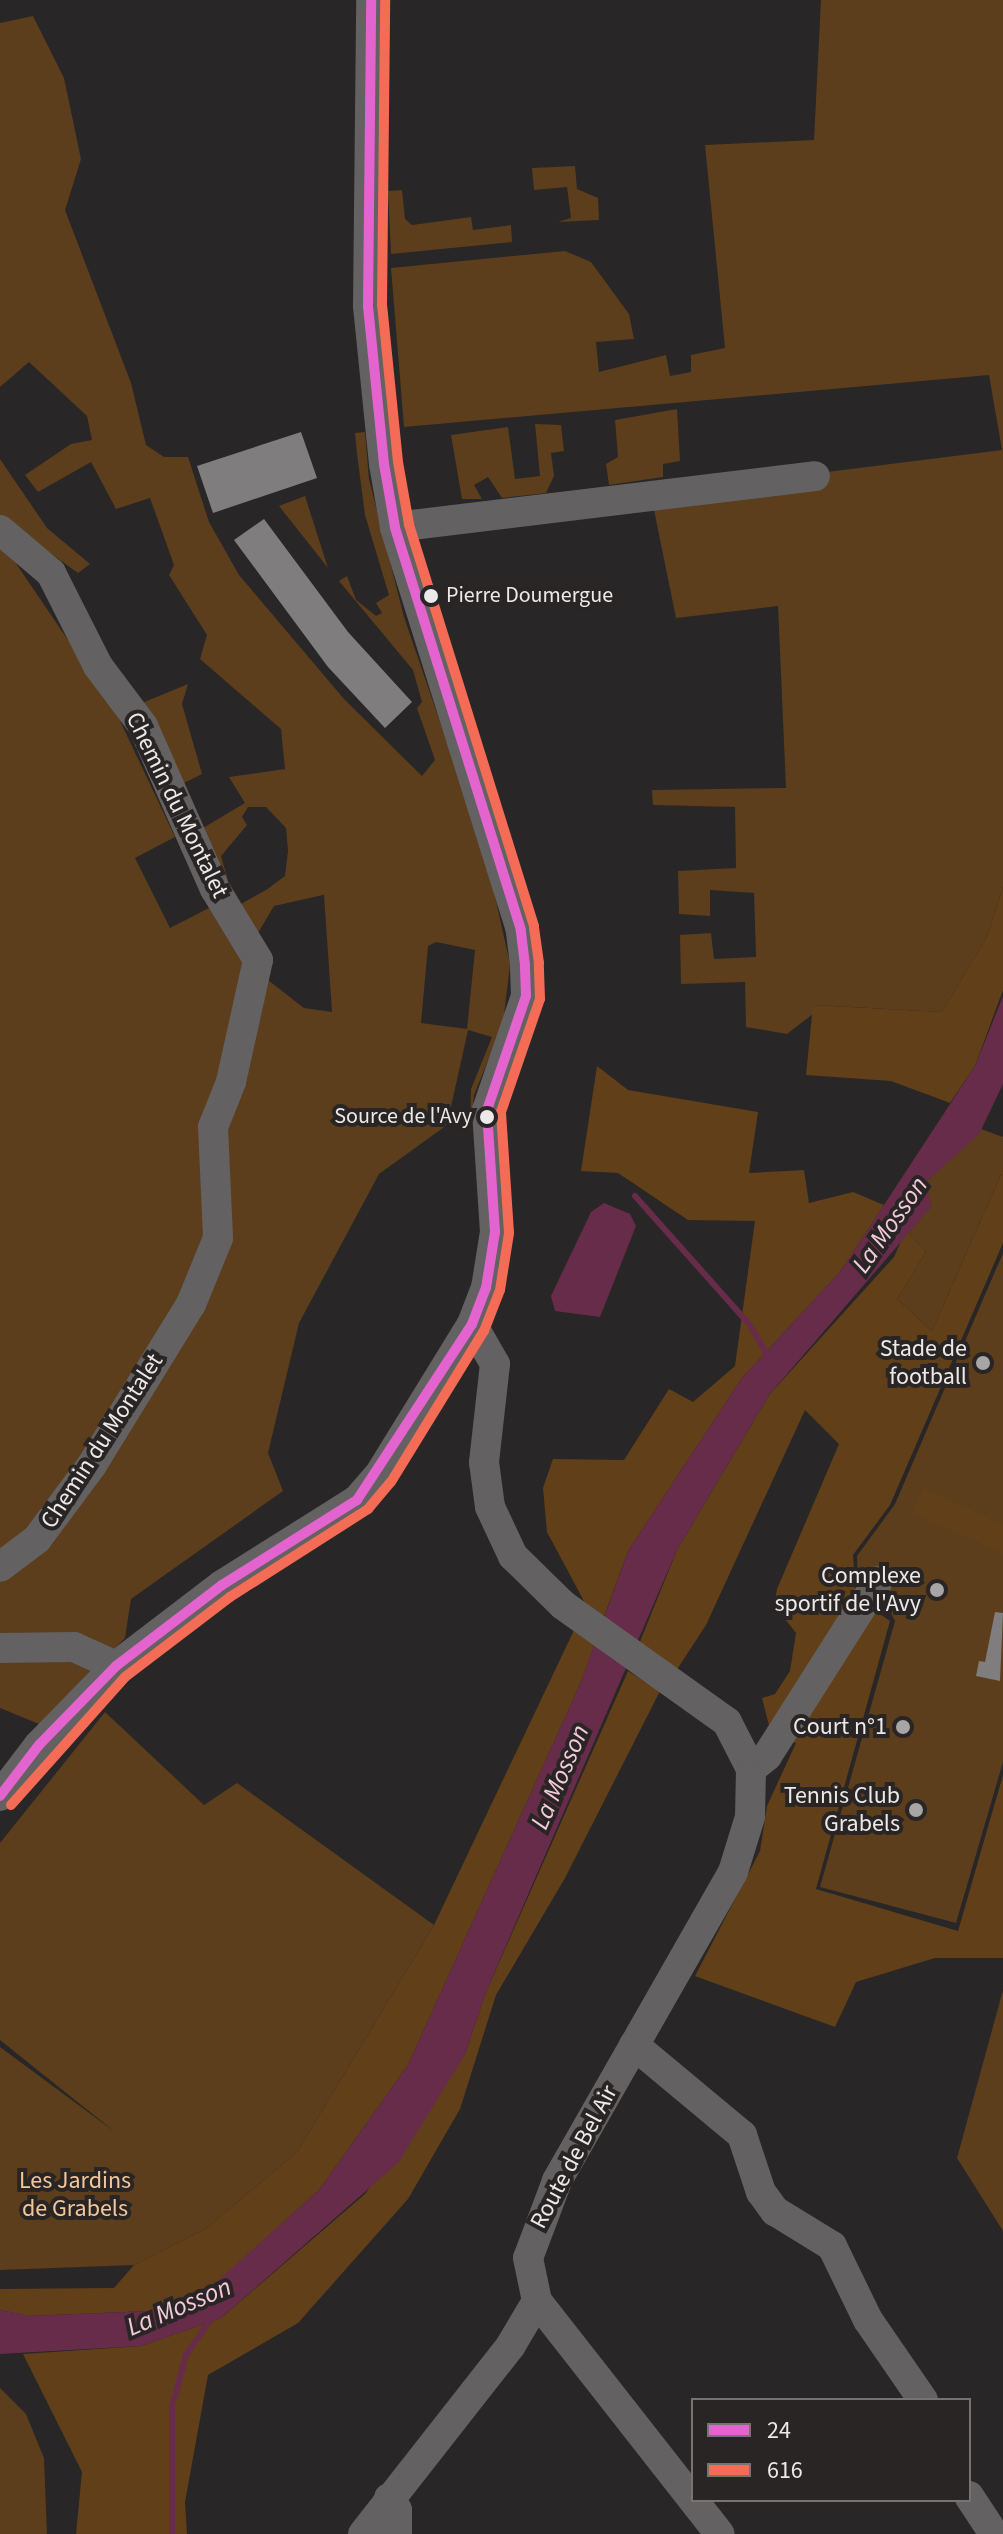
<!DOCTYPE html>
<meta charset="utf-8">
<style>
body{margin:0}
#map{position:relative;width:1003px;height:2534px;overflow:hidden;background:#282626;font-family:"Source Sans 3",sans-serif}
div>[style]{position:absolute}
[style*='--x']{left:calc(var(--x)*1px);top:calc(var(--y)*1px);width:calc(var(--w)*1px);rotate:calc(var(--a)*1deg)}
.green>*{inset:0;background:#5c3d1c}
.forest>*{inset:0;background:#613f19}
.water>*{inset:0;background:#672c49}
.stream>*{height:6px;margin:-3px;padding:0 3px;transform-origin:3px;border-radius:3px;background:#672c49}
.building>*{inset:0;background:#7f7d7d}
.minor>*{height:30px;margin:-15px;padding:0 15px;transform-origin:15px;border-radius:15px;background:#636161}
.bus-1>*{height:10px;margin:-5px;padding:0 5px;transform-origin:5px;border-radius:5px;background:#e464cf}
.bus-2>*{height:10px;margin:-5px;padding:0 5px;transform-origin:5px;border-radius:5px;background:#f46c56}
.dots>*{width:22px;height:22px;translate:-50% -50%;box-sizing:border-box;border:4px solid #292525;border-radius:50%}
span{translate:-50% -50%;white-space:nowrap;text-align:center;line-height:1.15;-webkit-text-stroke:8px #292525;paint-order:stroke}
.bus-label{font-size:22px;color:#ebe9e9}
.left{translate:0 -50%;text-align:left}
.right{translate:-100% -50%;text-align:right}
.street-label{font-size:24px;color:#ebe9e9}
.poi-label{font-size:24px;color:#ebe9e9}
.park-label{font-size:24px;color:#f4c79b}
.water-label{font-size:26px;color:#f4cbdc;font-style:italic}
.legend{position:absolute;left:691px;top:2398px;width:280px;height:104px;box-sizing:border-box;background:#292525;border:2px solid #777373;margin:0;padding:10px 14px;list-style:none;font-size:24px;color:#ebe9e9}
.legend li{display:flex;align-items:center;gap:16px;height:40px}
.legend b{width:40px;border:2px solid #777373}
</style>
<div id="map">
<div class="green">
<i style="clip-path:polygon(821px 0,1003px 0,1003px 887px,987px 937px,942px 1012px,814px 1005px,813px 1014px,787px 1034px,746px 1027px,745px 982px,681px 984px,680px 935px,711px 933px,714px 959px,756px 957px,754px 893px,710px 890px,710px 916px,679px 914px,678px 871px,736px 868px,735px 807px,653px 805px,652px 790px,786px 788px,778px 606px,676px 618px,653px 505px,819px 473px,1002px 450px,989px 375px,404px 427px,391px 268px,565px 251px,591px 262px,629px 314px,634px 339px,596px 342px,599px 372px,666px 355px,670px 376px,691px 372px,691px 355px,725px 348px,705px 145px,814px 140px)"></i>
<i style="clip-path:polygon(evenodd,33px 16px,64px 78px,81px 159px,65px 210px,131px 383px,146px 445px,164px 457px,188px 457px,209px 522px,239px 575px,344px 699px,422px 776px,435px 760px,417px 708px,422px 702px,413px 670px,339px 581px,347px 576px,356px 600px,376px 616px,382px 613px,376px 603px,389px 595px,365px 515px,357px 454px,355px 433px,365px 432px,369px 479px,404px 617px,486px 856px,510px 964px,503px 1024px,474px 1095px,470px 1132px,471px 1089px,492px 1037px,468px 1030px,447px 1125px,379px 1174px,299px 1323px,268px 1453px,283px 1491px,131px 1599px,125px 1638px,39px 1724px,0 1708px,0 540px,113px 706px,175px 837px,135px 858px,170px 928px,209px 908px,216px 918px,266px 890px,285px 876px,288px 851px,286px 828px,266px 807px,248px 807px,242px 817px,247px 825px,221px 856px,228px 880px,219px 883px,198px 831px,245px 803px,229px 777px,285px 769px,281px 729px,200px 659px,207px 635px,169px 575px,174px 565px,150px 498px,116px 509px,91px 462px,38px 492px,25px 475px,71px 444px,92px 440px,87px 416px,29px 362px,0 387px,0 23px,33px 16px,323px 895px,324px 895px,332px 1012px,304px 1008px,242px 960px,274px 906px,323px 895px,33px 16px,436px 942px,475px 950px,467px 1029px,421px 1023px,428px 946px,436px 942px)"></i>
<i style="clip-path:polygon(575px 166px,577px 189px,598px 198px,599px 220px,558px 222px,571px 218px,567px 187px,534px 190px,532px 168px)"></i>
<i style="clip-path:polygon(402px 190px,405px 219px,412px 225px,471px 217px,473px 230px,511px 225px,512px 242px,391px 254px,388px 191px)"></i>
<i style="clip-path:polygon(677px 409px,680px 461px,663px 464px,663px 477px,609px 485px,606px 464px,618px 457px,615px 420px)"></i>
<i style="clip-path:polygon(535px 424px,561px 425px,564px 451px,551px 453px,554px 476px,546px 493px,502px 498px,488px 477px,474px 485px,482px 499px,462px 499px,451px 435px,508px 427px,515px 479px,540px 476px)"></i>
<i style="clip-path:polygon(0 459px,47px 528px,90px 564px,78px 573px,0 517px)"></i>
<i style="clip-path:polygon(305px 496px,328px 568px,279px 506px)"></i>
<i style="clip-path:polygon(188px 684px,182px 704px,202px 774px,178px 786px,142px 703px)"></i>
<i style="clip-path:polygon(981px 1129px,1003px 1137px,1003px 1170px,932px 1331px,897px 1299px,926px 1252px,906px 1230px,931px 1207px,925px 1182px)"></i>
<i style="clip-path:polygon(1003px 1253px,1003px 1762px,956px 1923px,820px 1887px,895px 1621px,882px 1597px,858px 1584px,857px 1556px,895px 1504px)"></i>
<i style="clip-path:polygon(105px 1712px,204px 1805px,237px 1783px,434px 1925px,297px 2152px,207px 2228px,134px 2265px,0 2270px,0 2047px,115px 2132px,0 2040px,0 1843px)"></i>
<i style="clip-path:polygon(1003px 1990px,1003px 2231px,957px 2158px)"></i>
<i style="clip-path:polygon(0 2388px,26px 2414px,44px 2458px,47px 2534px,0 2534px)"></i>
</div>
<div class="forest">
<i style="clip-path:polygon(1003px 887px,1003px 990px,975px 1066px,950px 1103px,891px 1081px,806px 1075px,813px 1005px,942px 1012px,987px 937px)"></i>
<i style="clip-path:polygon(597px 1066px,628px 1090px,758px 1112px,749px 1173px,804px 1170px,809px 1203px,853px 1192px,884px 1205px,840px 1272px,742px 1378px,628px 1551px,604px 1617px,585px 1603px,547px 1532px,543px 1488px,553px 1459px,624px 1460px,669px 1389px,693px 1402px,735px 1366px,755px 1221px,688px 1220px,618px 1173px,581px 1171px)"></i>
<i style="clip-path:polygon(1003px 1170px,1003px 1243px,890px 1505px,853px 1555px,856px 1598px,890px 1621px,816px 1889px,958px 1931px,1003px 1775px,1003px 1958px,935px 1958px,856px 1982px,835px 2027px,695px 1976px,760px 1851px,767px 1806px,796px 1743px,772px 1737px,762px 1698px,775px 1694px,790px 1671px,796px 1633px,774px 1605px,777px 1589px,839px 1444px,805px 1410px,706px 1625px,676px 1671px,639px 1644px,677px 1550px,769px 1395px,894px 1257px,906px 1230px,926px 1252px,897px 1299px,932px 1331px)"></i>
<i style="clip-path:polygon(923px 1487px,1003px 1525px,1003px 1554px,912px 1513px)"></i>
<i style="clip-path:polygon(576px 1626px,597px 1638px,581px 1682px,408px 2065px,319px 2190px,216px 2283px,150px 2311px,29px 2316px,0 2310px,0 2289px,114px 2288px,134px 2265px,207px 2228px,297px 2152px,434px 1925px)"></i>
<i style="clip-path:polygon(628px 1671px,660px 1691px,565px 1878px,496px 1995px,460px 2109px,408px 2199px,298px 2323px,208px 2375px,185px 2502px,187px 2534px,76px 2534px,82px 2472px,23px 2354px,141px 2346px,221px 2318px,365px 2194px,465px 2054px,486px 1992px)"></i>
</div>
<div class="water">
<i style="clip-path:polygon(1003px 996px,1003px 1084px,979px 1134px,926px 1182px,931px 1207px,769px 1395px,677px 1550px,486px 1992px,465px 2054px,399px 2162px,221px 2318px,141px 2346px,0 2354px,0 2310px,30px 2316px,150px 2311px,213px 2285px,319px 2190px,408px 2065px,581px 1682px,628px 1551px,742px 1378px,840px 1272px,975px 1066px)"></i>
<i style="clip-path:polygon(604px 1203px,630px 1214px,636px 1226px,600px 1317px,555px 1311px,551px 1296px,591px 1212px)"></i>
</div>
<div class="stream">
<i style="--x:635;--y:1196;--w:171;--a:48.3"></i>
<i style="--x:749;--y:1324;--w:41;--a:59"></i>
<i style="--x:172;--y:2534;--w:127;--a:-90"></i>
<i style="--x:172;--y:2407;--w:54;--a:-74.9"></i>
<i style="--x:186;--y:2355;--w:47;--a:-55.3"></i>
</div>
<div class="building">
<i style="clip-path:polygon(301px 432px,317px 478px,213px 513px,197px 466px)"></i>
<i style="clip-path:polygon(264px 519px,348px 632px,412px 702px,385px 728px,328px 667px,234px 540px)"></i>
<i style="clip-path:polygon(995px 1612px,1003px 1613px,1000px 1681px,976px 1676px,979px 1661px,985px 1662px)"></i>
</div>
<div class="minor">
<i style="--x:395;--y:527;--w:423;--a:-6.9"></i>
<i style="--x:0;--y:530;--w:67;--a:40.1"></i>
<i style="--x:51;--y:573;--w:104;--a:63.2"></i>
<i style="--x:98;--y:666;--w:75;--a:53.1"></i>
<i style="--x:143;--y:726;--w:178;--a:66.2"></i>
<i style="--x:215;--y:889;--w:83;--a:58.8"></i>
<i style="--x:258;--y:960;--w:125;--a:102.5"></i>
<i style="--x:231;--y:1082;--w:48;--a:111.8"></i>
<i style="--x:213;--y:1127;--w:111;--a:87.4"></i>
<i style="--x:218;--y:1238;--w:71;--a:112.2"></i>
<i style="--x:191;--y:1304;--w:189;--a:121.6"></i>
<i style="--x:92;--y:1465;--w:92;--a:126.6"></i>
<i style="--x:37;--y:1539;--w:46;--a:142.9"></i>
<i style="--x:472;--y:1324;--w:46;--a:60.1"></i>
<i style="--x:495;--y:1364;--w:99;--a:96.4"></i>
<i style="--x:484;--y:1462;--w:45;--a:82.4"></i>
<i style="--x:490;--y:1507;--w:54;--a:64.9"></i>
<i style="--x:513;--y:1556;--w:70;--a:44.4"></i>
<i style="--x:563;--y:1605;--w:201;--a:35.5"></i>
<i style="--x:727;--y:1722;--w:53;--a:62.9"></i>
<i style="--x:751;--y:1769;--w:48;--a:91.2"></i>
<i style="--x:750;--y:1817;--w:58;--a:107.2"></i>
<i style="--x:733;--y:1872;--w:356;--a:119.7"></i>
<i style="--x:557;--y:2181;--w:82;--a:110.6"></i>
<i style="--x:528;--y:2258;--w:44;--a:78.2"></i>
<i style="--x:537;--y:2301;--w:296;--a:51.9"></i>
<i style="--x:0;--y:1648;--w:74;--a:-0.8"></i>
<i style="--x:74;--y:1647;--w:46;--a:24.3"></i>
<i style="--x:751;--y:1769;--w:21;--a:-39"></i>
<i style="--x:767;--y:1756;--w:207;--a:-57.6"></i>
<i style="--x:0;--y:1796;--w:64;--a:-52.6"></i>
<i style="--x:39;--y:1745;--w:110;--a:-45.7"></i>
<i style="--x:116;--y:1666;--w:133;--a:-37.4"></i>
<i style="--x:222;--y:1585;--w:160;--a:-32.2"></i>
<i style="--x:357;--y:1500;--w:33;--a:-49"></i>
<i style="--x:379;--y:1475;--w:177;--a:-58.4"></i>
<i style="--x:472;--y:1324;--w:39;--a:-69"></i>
<i style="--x:486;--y:1288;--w:57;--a:-80.9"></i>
<i style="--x:495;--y:1232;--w:122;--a:-93.8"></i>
<i style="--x:487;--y:1110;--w:120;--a:-71.1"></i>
<i style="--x:526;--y:996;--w:31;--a:-92"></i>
<i style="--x:525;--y:965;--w:35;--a:-97"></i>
<i style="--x:521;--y:930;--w:422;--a:-107.4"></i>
<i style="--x:395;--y:527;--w:64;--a:-99.9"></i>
<i style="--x:384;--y:464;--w:159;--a:-95.8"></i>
<i style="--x:368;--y:306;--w:306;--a:-89.4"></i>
<i style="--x:634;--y:2045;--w:141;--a:39.8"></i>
<i style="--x:742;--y:2135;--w:60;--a:71.6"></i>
<i style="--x:761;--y:2192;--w:24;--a:54"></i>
<i style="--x:775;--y:2211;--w:67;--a:31.6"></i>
<i style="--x:832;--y:2246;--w:82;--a:64.1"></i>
<i style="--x:868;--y:2320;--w:97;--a:55.5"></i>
<i style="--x:969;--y:2496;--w:45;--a:56.7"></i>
<i style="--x:389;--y:2498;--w:14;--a:56"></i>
<i style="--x:397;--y:2510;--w:24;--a:90"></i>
<i style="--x:363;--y:2534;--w:240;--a:-51.9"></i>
<i style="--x:511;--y:2345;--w:51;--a:-59.4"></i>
</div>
<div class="bus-1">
<i style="--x:0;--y:1796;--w:64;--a:-52.6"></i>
<i style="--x:39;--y:1745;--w:110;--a:-45.7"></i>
<i style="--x:116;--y:1666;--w:133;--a:-37.4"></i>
<i style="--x:222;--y:1585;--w:160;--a:-32.2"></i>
<i style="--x:357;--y:1500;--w:210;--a:-56.8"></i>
<i style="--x:472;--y:1324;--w:39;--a:-69"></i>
<i style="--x:486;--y:1288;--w:57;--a:-80.9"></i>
<i style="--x:495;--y:1232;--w:122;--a:-93.8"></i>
<i style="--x:487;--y:1110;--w:120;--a:-71.1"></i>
<i style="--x:526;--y:996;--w:31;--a:-92"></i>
<i style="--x:525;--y:965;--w:35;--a:-97"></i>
<i style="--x:521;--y:930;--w:422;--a:-107.4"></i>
<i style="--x:395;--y:527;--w:64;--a:-99.9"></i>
<i style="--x:384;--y:464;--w:159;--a:-95.8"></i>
<i style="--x:368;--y:306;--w:306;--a:-89.4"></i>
</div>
<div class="bus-2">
<i style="--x:11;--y:1805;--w:171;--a:-48.3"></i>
<i style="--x:125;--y:1677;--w:132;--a:-37.3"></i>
<i style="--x:230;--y:1597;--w:164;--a:-32.5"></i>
<i style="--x:368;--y:1509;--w:35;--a:-50"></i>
<i style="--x:391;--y:1482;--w:177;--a:-58.4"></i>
<i style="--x:484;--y:1331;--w:44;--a:-68.7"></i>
<i style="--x:500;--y:1290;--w:58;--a:-81"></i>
<i style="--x:509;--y:1233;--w:121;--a:-93.8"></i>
<i style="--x:501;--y:1112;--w:120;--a:-71"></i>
<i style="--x:540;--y:999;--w:36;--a:-92"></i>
<i style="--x:539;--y:963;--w:37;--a:-98"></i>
<i style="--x:534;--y:926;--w:421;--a:-107.3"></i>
<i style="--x:409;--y:524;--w:63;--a:-100.1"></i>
<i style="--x:398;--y:462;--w:158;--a:-95.8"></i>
<i style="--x:382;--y:305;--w:305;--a:-89.4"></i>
</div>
<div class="dots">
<i style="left:431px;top:596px;background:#ebe9e9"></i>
<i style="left:487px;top:1117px;background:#ebe9e9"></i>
<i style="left:983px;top:1363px;background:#a7a5a5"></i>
<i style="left:937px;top:1590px;background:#a7a5a5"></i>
<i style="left:903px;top:1727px;background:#a7a5a5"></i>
<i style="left:916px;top:1810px;background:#a7a5a5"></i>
</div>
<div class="bus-label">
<span class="left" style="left:446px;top:596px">Pierre Doumergue</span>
<span class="right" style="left:472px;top:1117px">Source de l'Avy</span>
</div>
<div class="street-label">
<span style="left:177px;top:805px;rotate:64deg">Chemin du Montalet</span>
<span style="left:102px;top:1441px;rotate:-57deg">Chemin du Montalet</span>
<span style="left:574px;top:2157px;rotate:-62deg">Route de Bel Air</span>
</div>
<div class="poi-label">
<span class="right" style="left:967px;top:1363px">Stade de<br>football</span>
<span class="right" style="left:921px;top:1590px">Complexe<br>sportif de l'Avy</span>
<span class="right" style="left:887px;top:1727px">Court n°1</span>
<span class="right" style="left:900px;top:1810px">Tennis Club<br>Grabels</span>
</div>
<div class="park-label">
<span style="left:75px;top:2195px">Les Jardins<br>de Grabels</span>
</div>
<div class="water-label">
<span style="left:890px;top:1225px;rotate:-55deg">La Mosson</span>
<span style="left:560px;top:1777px;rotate:-67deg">La Mosson</span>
<span style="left:179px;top:2307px;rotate:-23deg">La Mosson</span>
</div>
<ul class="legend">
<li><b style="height:10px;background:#e464cf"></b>24</li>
<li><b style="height:10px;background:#f46c56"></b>616</li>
</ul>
</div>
